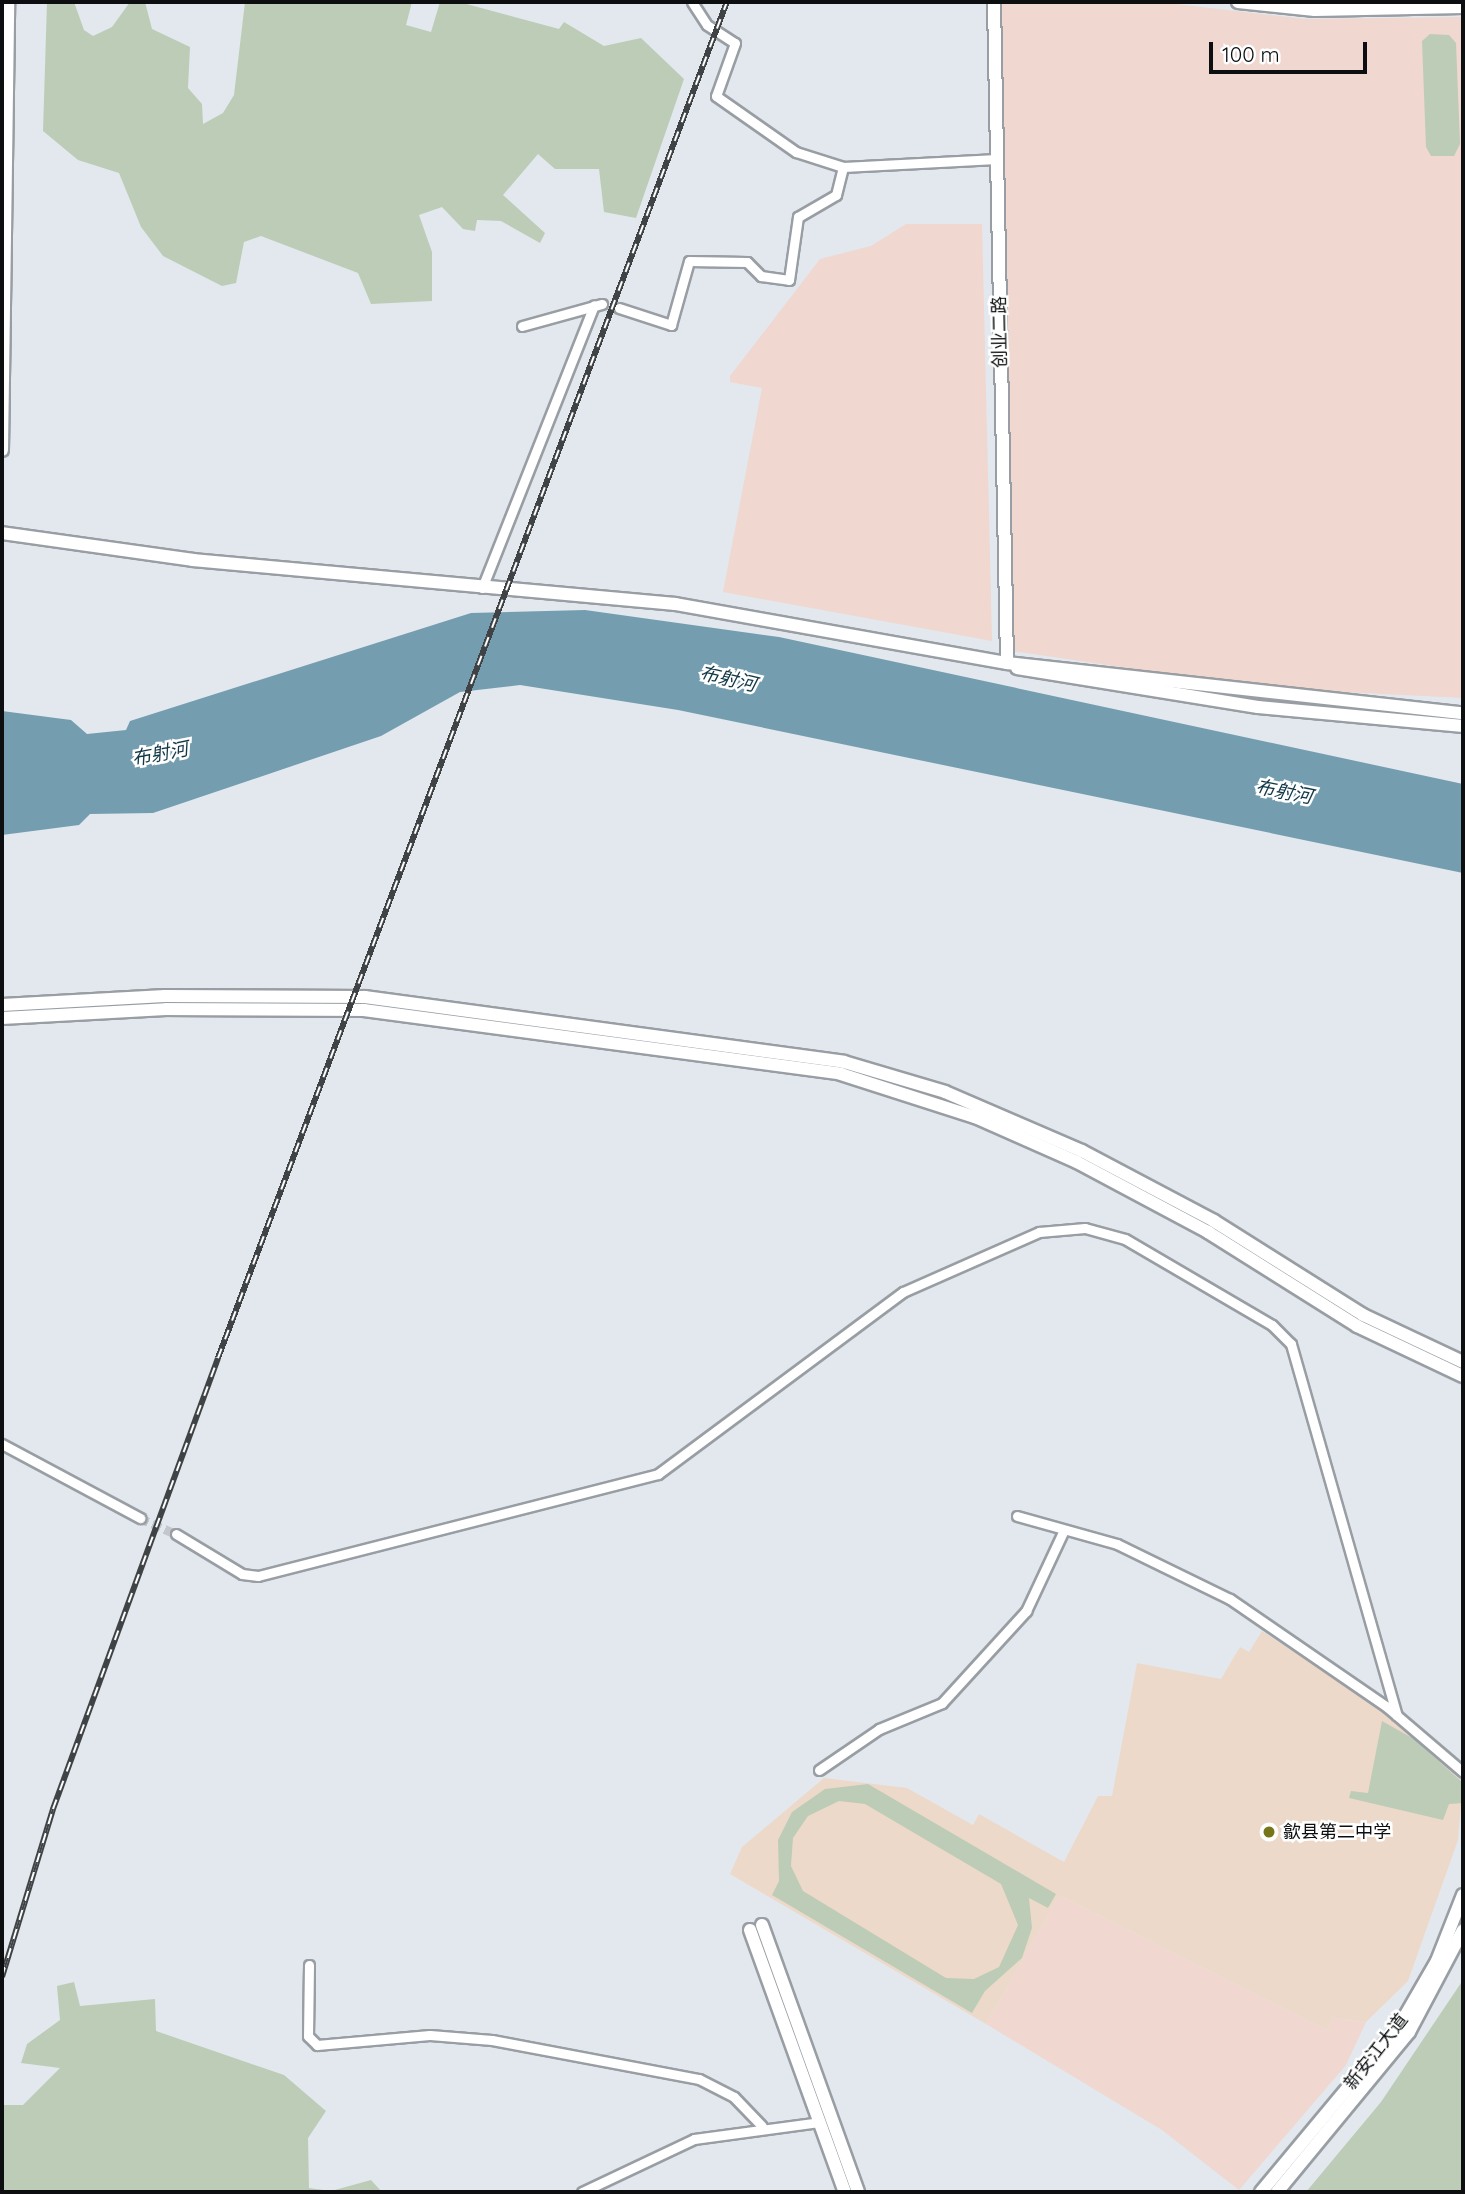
<!DOCTYPE html>
<meta charset="utf-8">
<style>
body{margin:0}
#map{position:relative;width:1465px;height:2194px;overflow:hidden;background:#e2e8ee;font-family:Quicksand,"Noto Sans SC",sans-serif}
div>[style]{position:absolute}
[style*='--x']{left:calc(var(--x)*1px);top:calc(var(--y)*1px);width:calc(var(--w)*1px);rotate:calc(var(--a)*1deg)}
.industrial>*{inset:0;background:#f0d7cf}
.education>*{inset:0;background:#edd9ca}
.green>*{inset:0;background:#bdccb6}
.water>*{inset:0;background:#749eb0}
.street-tunnel>*{height:9px;margin-top:-4.5px;transform-origin:0;background:repeating-linear-gradient(90deg,#c2c7cd 0 9px,transparent 0 13.5px)}
.roads{filter:drop-shadow(2px 0 #989ea3) drop-shadow(-2px 0 #989ea3) drop-shadow(0 2px #989ea3) drop-shadow(0 -2px #989ea3)}
.street>*{height:9px;margin:-4.5px;padding:0 4.5px;transform-origin:4.5px;border-radius:4.5px;background:#fff}
.secondary>*{height:12px;margin:-6px;padding:0 6px;transform-origin:6px;border-radius:6px;background:#fff}
.rail>*{height:6px;margin-top:-3px;transform-origin:0;background:repeating-linear-gradient(90deg,#fff 0 10px,#404346 0 20px);box-sizing:border-box;border-block:2px solid #404346}
.dots>*{width:19px;height:19px;translate:-50% -50%;box-sizing:border-box;border:4px solid #fff;border-radius:50%}
span{translate:-50% -50%;white-space:nowrap;text-align:center;line-height:1.15;-webkit-text-stroke:5px #fff;paint-order:stroke}
.street-label{font-size:18px;color:#0c0e10}
.poi-label{font-size:18px;color:#0c0e10}
.left{translate:0 -50%;text-align:left}
.water-label{font-size:19px;color:#123847;font-style:italic}
.frame{position:absolute;inset:0;border:4px solid #0c0e10;pointer-events:none}
.scale{position:absolute;left:1209px;top:42px;width:158px;height:32px;box-sizing:border-box;border:4px solid #0c0e10;border-top:0;padding-left:9px;font-size:21px;line-height:24px;white-space:nowrap;color:#0c0e10;-webkit-text-stroke:5px #fff;paint-order:stroke}
</style>
<div id="map">
<div class="industrial">
<i style="clip-path:polygon(1001px 2px,1159px 2px,1305px 19px,1463px 17px,1463px 698px,1263px 688px,1012px 651px)"></i>
<i style="clip-path:polygon(906px 224px,982px 224px,992px 641px,723px 592px,762px 388px,730px 382px,730px 376px,820px 259px,871px 246px)"></i>
<i style="clip-path:polygon(1059px 1895px,1327px 2030px,1333px 2017px,1366px 2022px,1346px 2065px,1239px 2190px,1162px 2130px,986px 2024px)"></i>
</div>
<div class="education">
<i style="clip-path:polygon(1262px 1631px,1376px 1705px,1463px 1782px,1458px 1840px,1408px 1981px,1366px 2022px,1333px 2017px,1327px 2030px,1059px 1895px,986px 2024px,730px 1874px,742px 1847px,824px 1778px,907px 1788px,973px 1825px,979px 1814px,1064px 1862px,1098px 1796px,1112px 1796px,1137px 1663px,1221px 1679px,1240px 1647px,1249px 1652px)"></i>
</div>
<div class="green">
<i style="clip-path:polygon(47px 2px,74px 2px,84px 30px,93px 36px,112px 27px,130px 2px,145px 2px,152px 29px,190px 47px,188px 88px,202px 104px,203px 124px,223px 113px,234px 95px,245px 2px,412px 2px,406px 25px,431px 32px,440px 2px,459px 2px,559px 29px,564px 22px,604px 46px,641px 38px,684px 79px,636px 218px,604px 212px,599px 169px,555px 169px,538px 154px,503px 195px,545px 233px,540px 243px,501px 221px,477px 220px,475px 231px,463px 229px,442px 207px,419px 215px,432px 252px,432px 301px,371px 304px,358px 273px,261px 236px,244px 242px,236px 283px,222px 286px,163px 256px,141px 227px,119px 173px,78px 160px,43px 131px)"></i>
<i style="clip-path:polygon(1430px 34px,1449px 35px,1456px 43px,1460px 144px,1454px 156px,1431px 156px,1426px 147px,1422px 41px)"></i>
<i style="clip-path:polygon(1382px 1721px,1414px 1739px,1463px 1783px,1463px 1803px,1449px 1804px,1443px 1820px,1349px 1798px,1351px 1791px,1368px 1793px)"></i>
<i style="clip-path:polygon(evenodd,868px 1784px,1056px 1894px,1048px 1908px,1029px 1898px,1032px 1928px,1022px 1958px,985px 1991px,972px 2013px,772px 1895px,779px 1881px,778px 1840px,792px 1812px,825px 1789px,868px 1784px,839px 1801px,865px 1804px,1001px 1884px,1018px 1925px,999px 1967px,974px 1979px,946px 1978px,803px 1891px,791px 1866px,793px 1838px,808px 1816px,839px 1801px)"></i>
<i style="clip-path:polygon(1463px 1980px,1463px 2192px,1306px 2192px,1381px 2102px)"></i>
<i style="clip-path:polygon(74px 1982px,80px 2006px,155px 1999px,156px 2031px,284px 2075px,326px 2111px,308px 2138px,309px 2188px,331px 2191px,371px 2180px,382px 2192px,2px 2192px,2px 2105px,23px 2105px,60px 2068px,21px 2063px,27px 2044px,60px 2020px,57px 1986px)"></i>
</div>
<div class="water">
<i style="clip-path:polygon(585px 610px,779px 637px,1463px 784px,1463px 873px,678px 710px,520px 685px,460px 692px,381px 736px,153px 813px,90px 814px,79px 825px,2px 835px,2px 711px,71px 720px,87px 734px,126px 730px,130px 721px,471px 613px)"></i>
</div>
<div class="street-tunnel">
<i style="--x:140;--y:1518;--w:39;--a:24"></i>
</div>
<div class="roads">
<div class="street">
<i style="--x:692;--y:2;--w:27;--a:57"></i>
<i style="--x:707;--y:25;--w:33;--a:33"></i>
<i style="--x:735;--y:43;--w:56;--a:109.7"></i>
<i style="--x:716;--y:96;--w:98;--a:35"></i>
<i style="--x:796;--y:152;--w:49;--a:17.7"></i>
<i style="--x:843;--y:167;--w:154;--a:-3"></i>
<i style="--x:619;--y:308;--w:55;--a:18.1"></i>
<i style="--x:671;--y:325;--w:66;--a:-74.3"></i>
<i style="--x:689;--y:261;--w:58;--a:1"></i>
<i style="--x:747;--y:262;--w:20;--a:45"></i>
<i style="--x:761;--y:276;--w:28;--a:8"></i>
<i style="--x:789;--y:280;--w:64;--a:-81.9"></i>
<i style="--x:798;--y:217;--w:44;--a:-30.1"></i>
<i style="--x:836;--y:195;--w:29;--a:-76"></i>
<i style="--x:522;--y:326;--w:83;--a:-15.4"></i>
<i style="--x:482;--y:588;--w:304;--a:-68.4"></i>
<i style="--x:2;--y:1444;--w:157;--a:28.2"></i>
<i style="--x:1017;--y:1516;--w:104;--a:15.6"></i>
<i style="--x:1117;--y:1544;--w:126;--a:26"></i>
<i style="--x:1230;--y:1599;--w:191;--a:34.5"></i>
<i style="--x:1387;--y:1707;--w:100;--a:40.5"></i>
<i style="--x:176;--y:1534;--w:77;--a:31.2"></i>
<i style="--x:242;--y:1574;--w:16;--a:7"></i>
<i style="--x:258;--y:1576;--w:413;--a:-14.3"></i>
<i style="--x:658;--y:1474;--w:305;--a:-36.6"></i>
<i style="--x:903;--y:1292;--w:149;--a:-23.8"></i>
<i style="--x:1039;--y:1232;--w:46;--a:-5"></i>
<i style="--x:1085;--y:1228;--w:41;--a:15.4"></i>
<i style="--x:1125;--y:1239;--w:170;--a:30.3"></i>
<i style="--x:1272;--y:1325;--w:27;--a:45"></i>
<i style="--x:1291;--y:1344;--w:386;--a:74.1"></i>
<i style="--x:819;--y:1770;--w:73;--a:-34.3"></i>
<i style="--x:879;--y:1729;--w:68;--a:-22.4"></i>
<i style="--x:942;--y:1703;--w:125;--a:-47.6"></i>
<i style="--x:1026;--y:1611;--w:89;--a:-64.9"></i>
<i style="--x:309;--y:1965;--w:71;--a:90.8"></i>
<i style="--x:308;--y:2036;--w:13;--a:45"></i>
<i style="--x:317;--y:2045;--w:113;--a:-5.1"></i>
<i style="--x:430;--y:2035;--w:62;--a:4.6"></i>
<i style="--x:492;--y:2040;--w:211;--a:10.7"></i>
<i style="--x:699;--y:2079;--w:39;--a:27"></i>
<i style="--x:734;--y:2097;--w:40;--a:46"></i>
<i style="--x:582;--y:2192;--w:124;--a:-25.3"></i>
<i style="--x:694;--y:2139;--w:126;--a:-7.7"></i>
</div>
<div class="secondary">
<i style="--x:994;--y:2;--w:661;--a:88.87"></i>
<i style="--x:1238;--y:2;--w:77;--a:5.9"></i>
<i style="--x:1315;--y:10;--w:148;--a:-1.2"></i>
<i style="--x:2;--y:450;--w:448;--a:-89.2"></i>
<i style="--x:2;--y:533;--w:193;--a:8"></i>
<i style="--x:193;--y:560;--w:484;--a:5.2"></i>
<i style="--x:675;--y:604;--w:337;--a:10.1"></i>
<i style="--x:1007;--y:663;--w:459;--a:6.3"></i>
<i style="--x:1017;--y:668;--w:244;--a:9.2"></i>
<i style="--x:1258;--y:707;--w:206;--a:5.3"></i>
<i style="--x:2;--y:1005;--w:163;--a:-3.2"></i>
<i style="--x:165;--y:996;--w:200;--a:0.3"></i>
<i style="--x:365;--y:997;--w:483;--a:7.7"></i>
<i style="--x:844;--y:1062;--w:105;--a:16.5"></i>
<i style="--x:945;--y:1092;--w:149;--a:23.3"></i>
<i style="--x:1082;--y:1151;--w:149;--a:27.9"></i>
<i style="--x:1214;--y:1221;--w:176;--a:32.2"></i>
<i style="--x:1363;--y:1315;--w:110;--a:25.2"></i>
<i style="--x:2;--y:1018;--w:164;--a:-3.1"></i>
<i style="--x:166;--y:1009;--w:198;--a:0.3"></i>
<i style="--x:364;--y:1010;--w:481;--a:7.6"></i>
<i style="--x:841;--y:1074;--w:141;--a:17.8"></i>
<i style="--x:975;--y:1117;--w:111;--a:23.8"></i>
<i style="--x:1077;--y:1162;--w:149;--a:28.1"></i>
<i style="--x:1208;--y:1232;--w:176;--a:32.2"></i>
<i style="--x:1357;--y:1326;--w:117;--a:25.3"></i>
<i style="--x:762;--y:1925;--w:284;--a:70.2"></i>
<i style="--x:750;--y:1930;--w:279;--a:70.1"></i>
<i style="--x:1261;--y:2192;--w:217;--a:-50.2"></i>
<i style="--x:1400;--y:2025;--w:74;--a:-60"></i>
<i style="--x:1437;--y:1961;--w:71;--a:-68.5"></i>
<i style="--x:1277;--y:2192;--w:207;--a:-50.5"></i>
<i style="--x:1409;--y:2032;--w:115;--a:-62.1"></i>
</div>
</div>
<div class="rail">
<i style="--x:2;--y:1977;--w:176;--a:-73.1"></i>
<i style="--x:53;--y:1809;--w:480;--a:-69.9"></i>
<i style="--x:218;--y:1358;--w:1448;--a:-69.43"></i>
</div>
<div class="dots">
<i style="left:1269px;top:1832px;background:#76751a"></i>
</div>
<div class="street-label">
<span style="left:1000px;top:332px;rotate:-91deg">创业二路</span>
<span style="left:1376px;top:2052px;rotate:-52deg">新安江大道</span>
</div>
<div class="poi-label">
<span class="left" style="left:1283px;top:1832px">歙县第二中学</span>
</div>
<div class="water-label">
<span style="left:728px;top:679px;rotate:13deg">布射河</span>
<span style="left:160px;top:754px;rotate:-11deg">布射河</span>
<span style="left:1284px;top:792px;rotate:11deg">布射河</span>
</div>
<div class="frame"></div>
<div class="scale">100 m</div>
</div>
